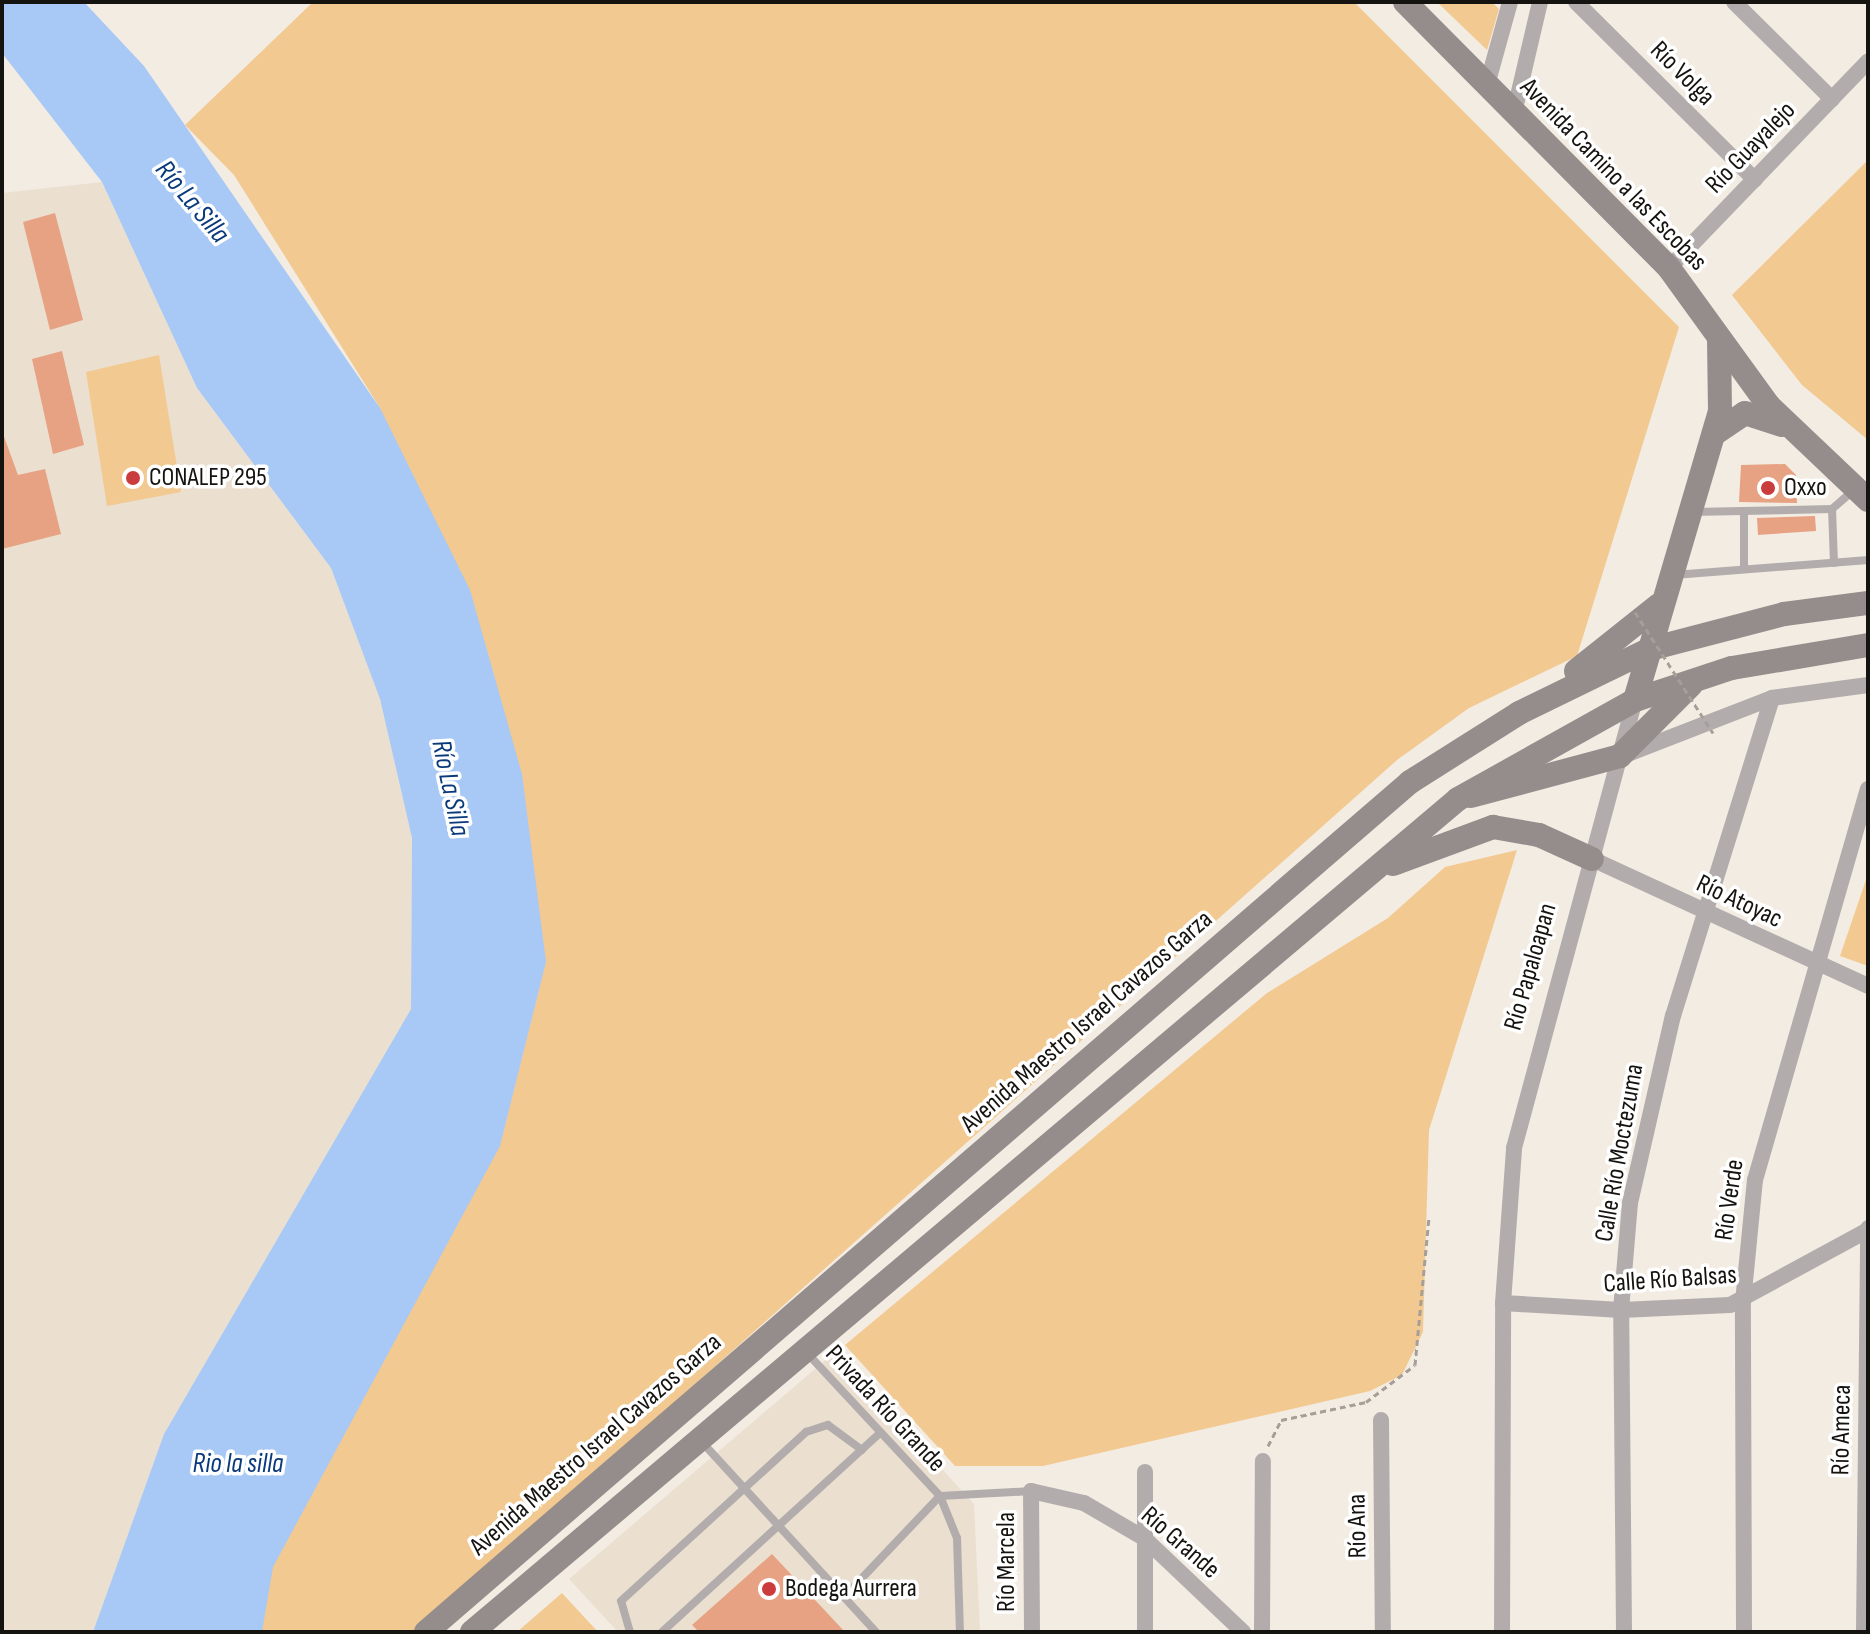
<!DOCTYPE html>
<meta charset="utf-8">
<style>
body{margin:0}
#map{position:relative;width:1870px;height:1634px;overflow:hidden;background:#f3ece3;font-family:"Sofia Sans Condensed",sans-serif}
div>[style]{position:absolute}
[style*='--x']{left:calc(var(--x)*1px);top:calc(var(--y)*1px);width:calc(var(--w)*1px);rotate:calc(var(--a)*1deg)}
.built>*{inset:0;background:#ebdfd0}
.green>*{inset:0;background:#f2c990}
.water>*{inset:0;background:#a8c8f6}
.building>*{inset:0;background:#e6a282}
.path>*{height:3px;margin-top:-1.5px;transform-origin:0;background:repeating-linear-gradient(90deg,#a59f98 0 6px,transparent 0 10px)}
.lane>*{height:8px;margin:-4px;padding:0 4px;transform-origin:4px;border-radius:4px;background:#b2adac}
.street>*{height:16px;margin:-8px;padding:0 8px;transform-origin:8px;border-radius:8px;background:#b2adac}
.secondary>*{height:24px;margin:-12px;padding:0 12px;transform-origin:12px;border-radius:12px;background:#958d8c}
.path-bridge>*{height:3px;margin-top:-1.5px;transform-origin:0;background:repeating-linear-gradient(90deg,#a59f98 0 6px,transparent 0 10px)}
.dots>*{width:22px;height:22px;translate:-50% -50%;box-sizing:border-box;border:4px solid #fff;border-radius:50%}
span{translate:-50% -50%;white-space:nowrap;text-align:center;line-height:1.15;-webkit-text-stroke:7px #fff;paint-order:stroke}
.street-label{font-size:26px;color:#15130f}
.poi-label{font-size:26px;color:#15130f}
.left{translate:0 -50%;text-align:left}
.water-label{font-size:28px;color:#0a3a7c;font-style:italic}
.frame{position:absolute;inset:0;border:4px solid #15130f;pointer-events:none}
</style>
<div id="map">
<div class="built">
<i style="clip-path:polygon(102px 182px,197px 388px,331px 568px,380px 699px,412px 838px,411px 1009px,164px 1434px,93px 1632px,2px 1632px,2px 193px)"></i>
<i style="clip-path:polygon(835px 1352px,974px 1504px,980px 1632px,618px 1632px,569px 1579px)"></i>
</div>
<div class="green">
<i style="clip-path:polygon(313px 2px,1354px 2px,1679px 327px,1577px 656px,1469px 708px,1397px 760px,416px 1632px,200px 1632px,485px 1069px,380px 408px,234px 175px,185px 125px)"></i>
<i style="clip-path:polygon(1437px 2px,1492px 2px,1499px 9px,1487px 50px)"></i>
<i style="clip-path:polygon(1868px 160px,1868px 440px,1802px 385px,1732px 295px)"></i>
<i style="clip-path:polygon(159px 355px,181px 492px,107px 506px,86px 372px)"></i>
<i style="clip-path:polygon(1517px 850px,1429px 1130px,1423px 1332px,1402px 1375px,1370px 1391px,1043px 1466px,955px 1466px,845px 1345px,1267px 993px,1388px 918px,1445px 867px)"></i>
<i style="clip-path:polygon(1868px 874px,1868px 966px,1840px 956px)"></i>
<i style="clip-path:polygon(562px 1593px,598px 1632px,517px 1632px)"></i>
</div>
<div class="water">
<i style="clip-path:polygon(2px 2px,84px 2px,144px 66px,380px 408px,470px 590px,522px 774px,546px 962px,500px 1146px,273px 1567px,262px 1632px,93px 1632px,164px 1434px,411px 1009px,412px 838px,380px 699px,331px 568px,197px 388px,102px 182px,2px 53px)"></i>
</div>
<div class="building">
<i style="clip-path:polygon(55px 213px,83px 320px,50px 330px,23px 222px)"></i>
<i style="clip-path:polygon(62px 351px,84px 445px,53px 454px,32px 359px)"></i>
<i style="clip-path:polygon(2px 431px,18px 475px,45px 469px,61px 534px,2px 549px)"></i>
<i style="clip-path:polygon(1785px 464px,1796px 475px,1797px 503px,1739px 502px,1741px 465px)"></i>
<i style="clip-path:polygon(1815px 516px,1816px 531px,1758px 535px,1757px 518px)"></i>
<i style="clip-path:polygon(772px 1554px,845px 1632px,699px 1632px,692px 1625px)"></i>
</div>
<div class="path">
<i style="--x:1268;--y:1446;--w:29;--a:-63"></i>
<i style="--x:1281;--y:1420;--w:87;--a:-12"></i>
<i style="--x:1366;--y:1402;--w:61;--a:-37.1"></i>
<i style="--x:1415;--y:1365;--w:149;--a:-84.6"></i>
</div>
<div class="lane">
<i style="--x:1692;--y:512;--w:140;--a:-1.2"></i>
<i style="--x:1834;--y:563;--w:54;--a:-92.1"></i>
<i style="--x:1832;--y:509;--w:28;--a:-41"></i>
<i style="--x:1744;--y:569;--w:57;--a:-90"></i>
<i style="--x:1674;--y:575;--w:195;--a:-4.4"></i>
<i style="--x:807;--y:1353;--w:195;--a:47.1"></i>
<i style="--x:940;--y:1496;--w:91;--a:-3.1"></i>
<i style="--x:701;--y:1441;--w:259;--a:47.5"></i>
<i style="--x:940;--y:1496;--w:45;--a:68"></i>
<i style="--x:957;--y:1538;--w:94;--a:88.2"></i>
<i style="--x:844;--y:1597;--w:139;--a:-46.5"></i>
<i style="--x:630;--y:1632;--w:32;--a:-106"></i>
<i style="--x:621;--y:1601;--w:251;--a:-42.4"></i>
<i style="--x:806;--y:1432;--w:23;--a:-18"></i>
<i style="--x:828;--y:1425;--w:42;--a:36.3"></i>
<i style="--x:662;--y:1632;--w:292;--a:-42.4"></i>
</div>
<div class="street">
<i style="--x:1576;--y:2;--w:252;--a:44.8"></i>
<i style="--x:1734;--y:2;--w:138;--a:44.7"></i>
<i style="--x:1487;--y:85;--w:86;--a:-74.5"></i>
<i style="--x:1514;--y:113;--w:114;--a:-76.8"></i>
<i style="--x:1669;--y:268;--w:287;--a:-46.1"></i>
<i style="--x:1625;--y:755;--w:158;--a:-21.2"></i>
<i style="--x:1772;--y:698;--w:97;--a:-7.7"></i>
<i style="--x:1592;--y:859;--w:304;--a:24.7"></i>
<i style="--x:1503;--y:1303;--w:118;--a:3.4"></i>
<i style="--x:1621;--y:1310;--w:109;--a:-2.6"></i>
<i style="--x:1730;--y:1305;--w:157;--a:-28.5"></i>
<i style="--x:1381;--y:1420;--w:212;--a:89.5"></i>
<i style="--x:1145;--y:1472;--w:160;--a:90"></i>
<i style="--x:1032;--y:1632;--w:141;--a:-90.4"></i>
<i style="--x:1031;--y:1491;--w:54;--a:12.8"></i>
<i style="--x:1084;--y:1503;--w:69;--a:30.3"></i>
<i style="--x:1144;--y:1538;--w:137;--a:43.5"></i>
<i style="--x:1262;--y:1632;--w:171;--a:-89.7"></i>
<i style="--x:1502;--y:1632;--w:329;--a:-89.8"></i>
<i style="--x:1503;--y:1303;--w:155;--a:-85.9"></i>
<i style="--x:1514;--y:1148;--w:464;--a:-74.9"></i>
<i style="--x:1624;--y:1632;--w:322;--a:-90.5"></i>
<i style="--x:1621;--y:1310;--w:107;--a:-85.2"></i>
<i style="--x:1630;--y:1203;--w:192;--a:-77.1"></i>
<i style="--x:1673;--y:1016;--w:333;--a:-72.7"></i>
<i style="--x:1744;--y:1632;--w:330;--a:-90.2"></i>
<i style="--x:1743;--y:1302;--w:123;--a:-84.4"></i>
<i style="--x:1755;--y:1180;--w:407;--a:-73.9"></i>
<i style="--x:1864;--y:1632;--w:404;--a:-89.4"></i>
</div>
<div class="secondary">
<i style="--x:1405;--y:2;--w:375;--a:45.2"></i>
<i style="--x:1669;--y:268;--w:169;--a:54.1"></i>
<i style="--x:1768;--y:405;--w:138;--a:43.5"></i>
<i style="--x:1714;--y:434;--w:37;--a:-34"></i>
<i style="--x:1745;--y:413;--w:39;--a:18"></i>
<i style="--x:1576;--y:671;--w:106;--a:-38.5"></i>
<i style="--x:1635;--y:700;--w:301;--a:-73.6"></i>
<i style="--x:1720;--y:411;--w:71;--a:-90.8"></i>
<i style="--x:1471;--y:796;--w:154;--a:-15"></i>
<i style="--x:1620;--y:756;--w:100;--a:-45"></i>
<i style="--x:1393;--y:864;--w:107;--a:-20.3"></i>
<i style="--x:1493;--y:827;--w:47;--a:9.9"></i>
<i style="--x:1539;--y:835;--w:58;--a:24.4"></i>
<i style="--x:426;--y:1632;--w:1300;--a:-40.82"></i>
<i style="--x:1410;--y:782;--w:129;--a:-32.3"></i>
<i style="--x:1519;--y:713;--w:146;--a:-26"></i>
<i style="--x:1650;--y:649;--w:138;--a:-14.6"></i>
<i style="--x:1784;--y:614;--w:85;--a:-7.5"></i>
<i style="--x:472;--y:1632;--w:1291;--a:-40.19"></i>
<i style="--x:1458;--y:799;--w:203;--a:-29.2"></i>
<i style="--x:1635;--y:700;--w:102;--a:-18.3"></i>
<i style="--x:1732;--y:668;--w:138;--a:-9.6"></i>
</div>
<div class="path-bridge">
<i style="--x:1635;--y:612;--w:144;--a:57.2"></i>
</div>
<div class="dots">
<i style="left:133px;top:478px;background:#cb3c3c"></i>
<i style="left:1768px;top:488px;background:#cb3c3c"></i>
<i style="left:769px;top:1589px;background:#cb3c3c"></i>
</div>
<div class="street-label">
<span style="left:1682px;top:74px;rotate:45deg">Río Volga</span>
<span style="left:1751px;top:148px;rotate:-46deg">Río Guayalejo</span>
<span style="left:1613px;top:175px;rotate:46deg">Avenida Camino a las Escobas</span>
<span style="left:1739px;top:902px;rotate:25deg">Río Atoyac</span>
<span style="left:1531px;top:967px;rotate:-74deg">Río Papaloapan</span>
<span style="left:1087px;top:1022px;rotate:-41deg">Avenida Maestro Israel Cavazos Garza</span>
<span style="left:1620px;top:1153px;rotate:-80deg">Calle Río Moctezuma</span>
<span style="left:1730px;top:1200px;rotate:-82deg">Río Verde</span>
<span style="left:1670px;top:1280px;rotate:-4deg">Calle Río Balsas</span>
<span style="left:885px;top:1409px;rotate:47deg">Privada Río Grande</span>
<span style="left:1842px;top:1430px;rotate:-89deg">Río Ameca</span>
<span style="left:596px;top:1445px;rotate:-41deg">Avenida Maestro Israel Cavazos Garza</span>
<span style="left:1358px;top:1526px;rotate:-91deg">Río Ana</span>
<span style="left:1180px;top:1543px;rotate:41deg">Río Grande</span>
<span style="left:1007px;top:1562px;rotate:-90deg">Río Marcela</span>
</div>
<div class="poi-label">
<span class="left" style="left:149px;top:478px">CONALEP 295</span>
<span class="left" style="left:1784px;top:488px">Oxxo</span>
<span class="left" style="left:785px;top:1589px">Bodega Aurrera</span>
</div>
<div class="water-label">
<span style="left:192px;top:202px;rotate:50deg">Río La Silla</span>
<span style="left:450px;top:788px;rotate:78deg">Río La Silla</span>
<span style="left:238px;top:1464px">Rio la silla</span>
</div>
<div class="frame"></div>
</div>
